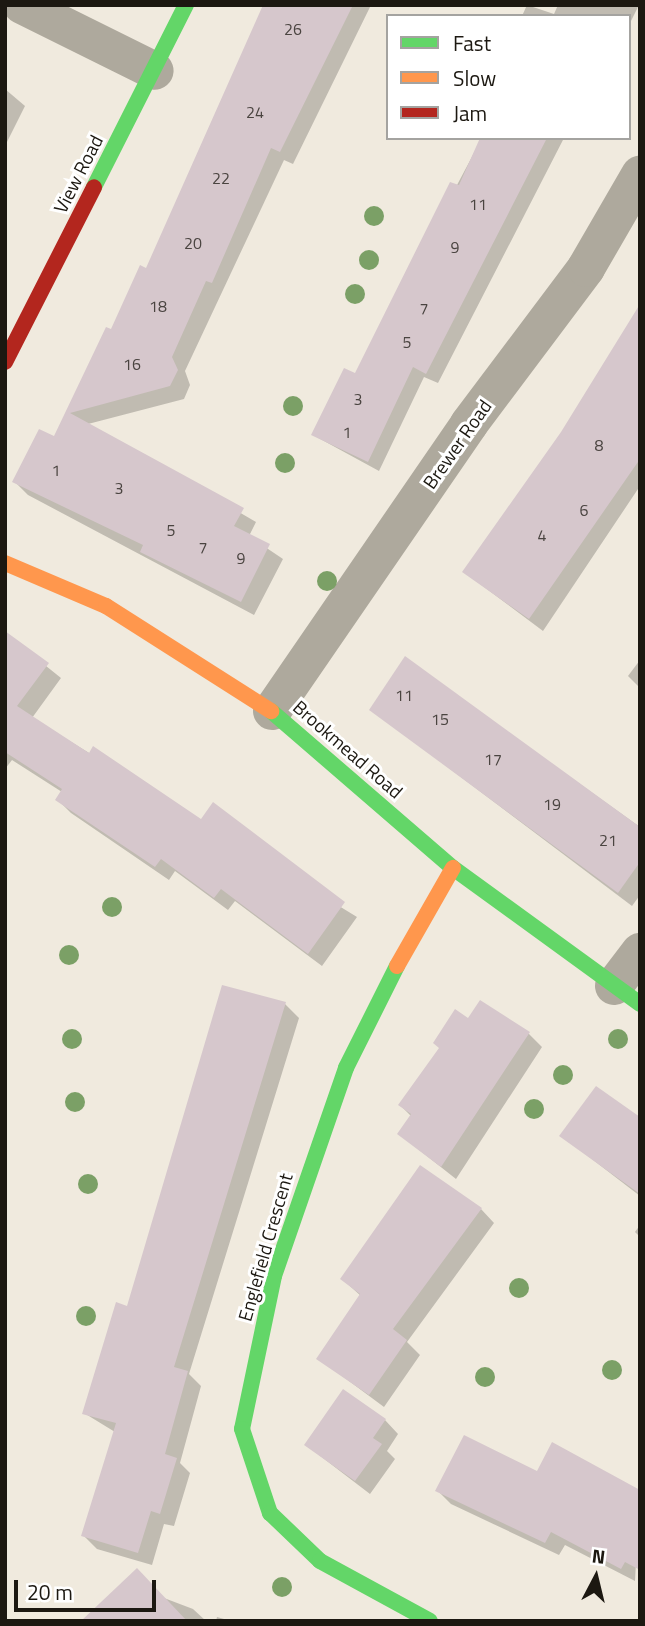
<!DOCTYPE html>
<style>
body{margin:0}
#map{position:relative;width:645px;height:1626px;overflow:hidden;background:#f0eade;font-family:"Titillium Web",sans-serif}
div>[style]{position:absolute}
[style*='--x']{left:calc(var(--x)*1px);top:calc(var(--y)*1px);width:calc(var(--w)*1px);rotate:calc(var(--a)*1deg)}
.shadow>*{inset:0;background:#0003}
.building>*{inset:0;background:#d6c7cc}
.street>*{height:38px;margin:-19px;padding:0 19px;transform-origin:19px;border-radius:19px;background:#aea99d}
.fast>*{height:16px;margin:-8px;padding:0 8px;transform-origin:8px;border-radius:8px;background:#63d668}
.slow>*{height:16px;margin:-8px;padding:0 8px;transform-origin:8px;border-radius:8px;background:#ff974d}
.jam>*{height:16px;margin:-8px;padding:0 8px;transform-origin:8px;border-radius:8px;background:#b3261e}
.trees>*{width:20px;height:20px;margin:-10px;border-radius:50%;background:#7ba066}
span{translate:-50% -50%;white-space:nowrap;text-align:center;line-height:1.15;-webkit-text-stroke:6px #fff;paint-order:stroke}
.number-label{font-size:16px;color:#4a4440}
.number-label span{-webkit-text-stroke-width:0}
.street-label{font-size:19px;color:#1c1811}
.frame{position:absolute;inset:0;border:7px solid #1c1811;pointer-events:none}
.legend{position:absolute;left:386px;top:14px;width:245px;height:126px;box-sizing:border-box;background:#fff;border:2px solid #a4a3a0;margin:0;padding:9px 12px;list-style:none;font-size:21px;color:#1c1811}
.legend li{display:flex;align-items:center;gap:14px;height:35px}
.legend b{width:35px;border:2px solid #a4a3a0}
.north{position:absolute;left:561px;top:1542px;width:70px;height:70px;-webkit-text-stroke:5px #fff;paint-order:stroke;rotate:7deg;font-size:19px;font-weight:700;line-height:28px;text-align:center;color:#1c1811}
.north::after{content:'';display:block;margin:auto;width:24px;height:32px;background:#1c1811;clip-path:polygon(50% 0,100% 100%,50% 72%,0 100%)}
.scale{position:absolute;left:14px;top:1580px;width:142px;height:32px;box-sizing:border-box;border:4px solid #1c1811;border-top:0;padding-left:9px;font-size:21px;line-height:24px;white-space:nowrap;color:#1c1811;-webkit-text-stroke:5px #fff;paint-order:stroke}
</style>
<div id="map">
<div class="shadow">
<i style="clip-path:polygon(265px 5px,371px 5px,293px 164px,284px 160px,185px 371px,190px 385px,184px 399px,88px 424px,256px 522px,249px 536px,283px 559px,254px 615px,28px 495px,15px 482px,55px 438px,146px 270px)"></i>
<i style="clip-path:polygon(527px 5px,554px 14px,558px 5px,639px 5px,629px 25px,629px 16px,522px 16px)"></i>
<i style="clip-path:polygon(5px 89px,25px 106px,5px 146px)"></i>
<i style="clip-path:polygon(482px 138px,564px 138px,438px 383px,424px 377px,379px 471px,313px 435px,356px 375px)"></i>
<i style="clip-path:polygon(640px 309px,640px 486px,543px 631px,464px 572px,563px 433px)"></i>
<i style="clip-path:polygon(5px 633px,61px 678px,32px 718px,357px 917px,322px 966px,235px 901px,228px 910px,175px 871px,169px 880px,71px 813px,57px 799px,62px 792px,12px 760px,5px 769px)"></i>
<i style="clip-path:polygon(405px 659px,640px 827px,640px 895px,632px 906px,372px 710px)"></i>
<i style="clip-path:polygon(640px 660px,640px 688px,628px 676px)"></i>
<i style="clip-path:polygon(223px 987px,285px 1004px,299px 1018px,189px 1374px,201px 1386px,180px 1463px,190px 1473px,174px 1526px,164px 1524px,152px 1565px,97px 1549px,83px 1535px,115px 1432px,84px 1413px,128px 1308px)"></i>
<i style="clip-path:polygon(469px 1020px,529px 1034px,542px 1047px,456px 1179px,399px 1134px,412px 1117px,400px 1105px)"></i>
<i style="clip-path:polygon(640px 1119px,640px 1196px,562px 1136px)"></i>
<i style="clip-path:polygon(481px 1209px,494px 1223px,407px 1342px,420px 1355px,384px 1407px,318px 1358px,361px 1296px,342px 1279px)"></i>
<i style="clip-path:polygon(640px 1225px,640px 1237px,635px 1232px)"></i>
<i style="clip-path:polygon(385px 1420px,398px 1434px,387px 1451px,395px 1459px,370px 1494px,306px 1445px)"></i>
<i style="clip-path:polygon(537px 1473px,637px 1491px,640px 1486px,635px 1581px,565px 1545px,559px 1555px,451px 1504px,437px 1490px)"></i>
<i style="clip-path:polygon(164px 1598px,193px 1609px,206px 1621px,97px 1621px)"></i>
<i style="clip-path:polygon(217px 1617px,231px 1621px,216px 1621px)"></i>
</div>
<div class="building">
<i style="clip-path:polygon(263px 5px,353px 5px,280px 152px,271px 148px,212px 283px,206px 281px,172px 357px,178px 370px,170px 386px,70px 413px,244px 508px,234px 526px,270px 544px,241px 602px,140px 552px,143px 545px,12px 482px,39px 429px,54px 436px,106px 327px,111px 329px,140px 265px,146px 268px)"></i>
<i style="clip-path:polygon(480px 138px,547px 138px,426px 374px,413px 367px,368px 462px,311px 435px,344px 368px,355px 373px,450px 182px,459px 185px)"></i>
<i style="clip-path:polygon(640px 304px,640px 459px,529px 619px,462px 572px,561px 432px)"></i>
<i style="clip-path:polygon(5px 631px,49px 663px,17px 706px,89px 753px,93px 746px,201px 819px,213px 802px,345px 902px,308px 954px,221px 889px,214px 898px,161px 859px,155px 867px,55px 800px,62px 789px,5px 752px)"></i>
<i style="clip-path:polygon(405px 656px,640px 827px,640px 862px,618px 893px,369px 710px)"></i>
<i style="clip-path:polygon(222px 985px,286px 1002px,174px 1367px,188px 1371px,165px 1454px,177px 1458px,160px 1514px,151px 1511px,138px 1553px,81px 1536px,116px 1423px,82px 1414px,116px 1302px,127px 1306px)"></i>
<i style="clip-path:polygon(480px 1000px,530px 1032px,441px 1167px,397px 1134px,411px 1114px,398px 1105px,439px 1048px,433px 1043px,455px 1009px,468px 1018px)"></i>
<i style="clip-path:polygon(596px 1086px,640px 1117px,640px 1194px,559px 1136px)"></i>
<i style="clip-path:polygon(420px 1165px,482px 1208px,393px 1329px,407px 1340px,369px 1395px,316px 1359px,360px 1294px,340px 1279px)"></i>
<i style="clip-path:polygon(343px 1389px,386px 1419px,373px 1438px,382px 1444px,355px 1481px,304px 1445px)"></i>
<i style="clip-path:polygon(464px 1435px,537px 1471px,552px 1442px,640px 1490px,640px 1570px,625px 1562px,621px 1569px,551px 1532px,545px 1543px,435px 1491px)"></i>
<i style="clip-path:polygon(137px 1568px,187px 1621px,81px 1621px)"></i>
</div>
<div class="street">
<i style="--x:22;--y:5;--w:148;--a:26.4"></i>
<i style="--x:272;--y:711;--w:348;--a:-55.5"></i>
<i style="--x:469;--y:424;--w:195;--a:-53.1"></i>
<i style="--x:586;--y:268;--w:108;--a:-59.9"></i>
<i style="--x:614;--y:986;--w:43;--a:-52.6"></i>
</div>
<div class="fast">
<i style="--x:94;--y:187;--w:204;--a:-63.2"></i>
<i style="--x:271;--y:711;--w:240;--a:40.8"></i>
<i style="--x:453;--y:868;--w:231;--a:36"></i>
<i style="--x:397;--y:966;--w:114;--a:116.6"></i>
<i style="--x:346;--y:1068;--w:220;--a:109.1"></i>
<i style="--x:274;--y:1276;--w:156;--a:101.8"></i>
<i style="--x:242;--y:1429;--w:89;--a:71.6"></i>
<i style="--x:270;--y:1513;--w:69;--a:43.8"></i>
<i style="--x:320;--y:1561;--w:125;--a:28.6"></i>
</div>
<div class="slow">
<i style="--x:5;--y:563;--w:110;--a:23.1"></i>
<i style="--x:106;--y:606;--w:196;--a:32.5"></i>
<i style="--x:397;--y:966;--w:113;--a:-60.3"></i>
</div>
<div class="jam">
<i style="--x:5;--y:362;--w:196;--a:-63"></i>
</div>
<div class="trees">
<i style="left:374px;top:216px"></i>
<i style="left:369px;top:260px"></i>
<i style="left:355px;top:294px"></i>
<i style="left:293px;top:406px"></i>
<i style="left:285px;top:463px"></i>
<i style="left:327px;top:581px"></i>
<i style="left:112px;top:907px"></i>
<i style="left:69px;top:955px"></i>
<i style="left:72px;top:1039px"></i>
<i style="left:618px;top:1039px"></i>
<i style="left:563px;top:1075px"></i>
<i style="left:75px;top:1102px"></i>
<i style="left:534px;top:1109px"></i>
<i style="left:88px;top:1184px"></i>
<i style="left:519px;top:1288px"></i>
<i style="left:86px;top:1316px"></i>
<i style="left:612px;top:1370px"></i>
<i style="left:485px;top:1377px"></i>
<i style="left:282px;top:1587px"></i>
</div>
<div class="number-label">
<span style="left:293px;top:29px">26</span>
<span style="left:255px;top:112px">24</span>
<span style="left:221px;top:178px">22</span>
<span style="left:478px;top:204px">11</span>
<span style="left:193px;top:243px">20</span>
<span style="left:455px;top:247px">9</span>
<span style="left:158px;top:306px">18</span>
<span style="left:424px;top:308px">7</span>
<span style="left:407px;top:342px">5</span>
<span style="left:132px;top:364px">16</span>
<span style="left:358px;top:399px">3</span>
<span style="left:347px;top:432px">1</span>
<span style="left:599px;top:445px">8</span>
<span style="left:56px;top:470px">1</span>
<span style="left:119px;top:488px">3</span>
<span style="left:584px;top:510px">6</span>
<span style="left:171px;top:530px">5</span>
<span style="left:542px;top:535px">4</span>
<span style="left:203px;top:547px">7</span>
<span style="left:241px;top:558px">9</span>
<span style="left:404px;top:695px">11</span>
<span style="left:440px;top:719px">15</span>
<span style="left:493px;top:759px">17</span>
<span style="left:552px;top:804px">19</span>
<span style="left:608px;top:840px">21</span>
</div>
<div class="street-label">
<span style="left:78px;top:174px;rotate:-63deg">View Road</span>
<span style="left:457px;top:444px;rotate:-55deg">Brewer Road</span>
<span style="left:348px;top:749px;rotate:41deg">Brookmead Road</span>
<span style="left:265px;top:1247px;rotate:-74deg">Englefield Crescent</span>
</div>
<div class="frame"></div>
<ul class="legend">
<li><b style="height:9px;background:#63d668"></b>Fast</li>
<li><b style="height:9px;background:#ff974d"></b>Slow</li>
<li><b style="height:9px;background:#b3261e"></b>Jam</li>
</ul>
<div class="north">N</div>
<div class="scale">20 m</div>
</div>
